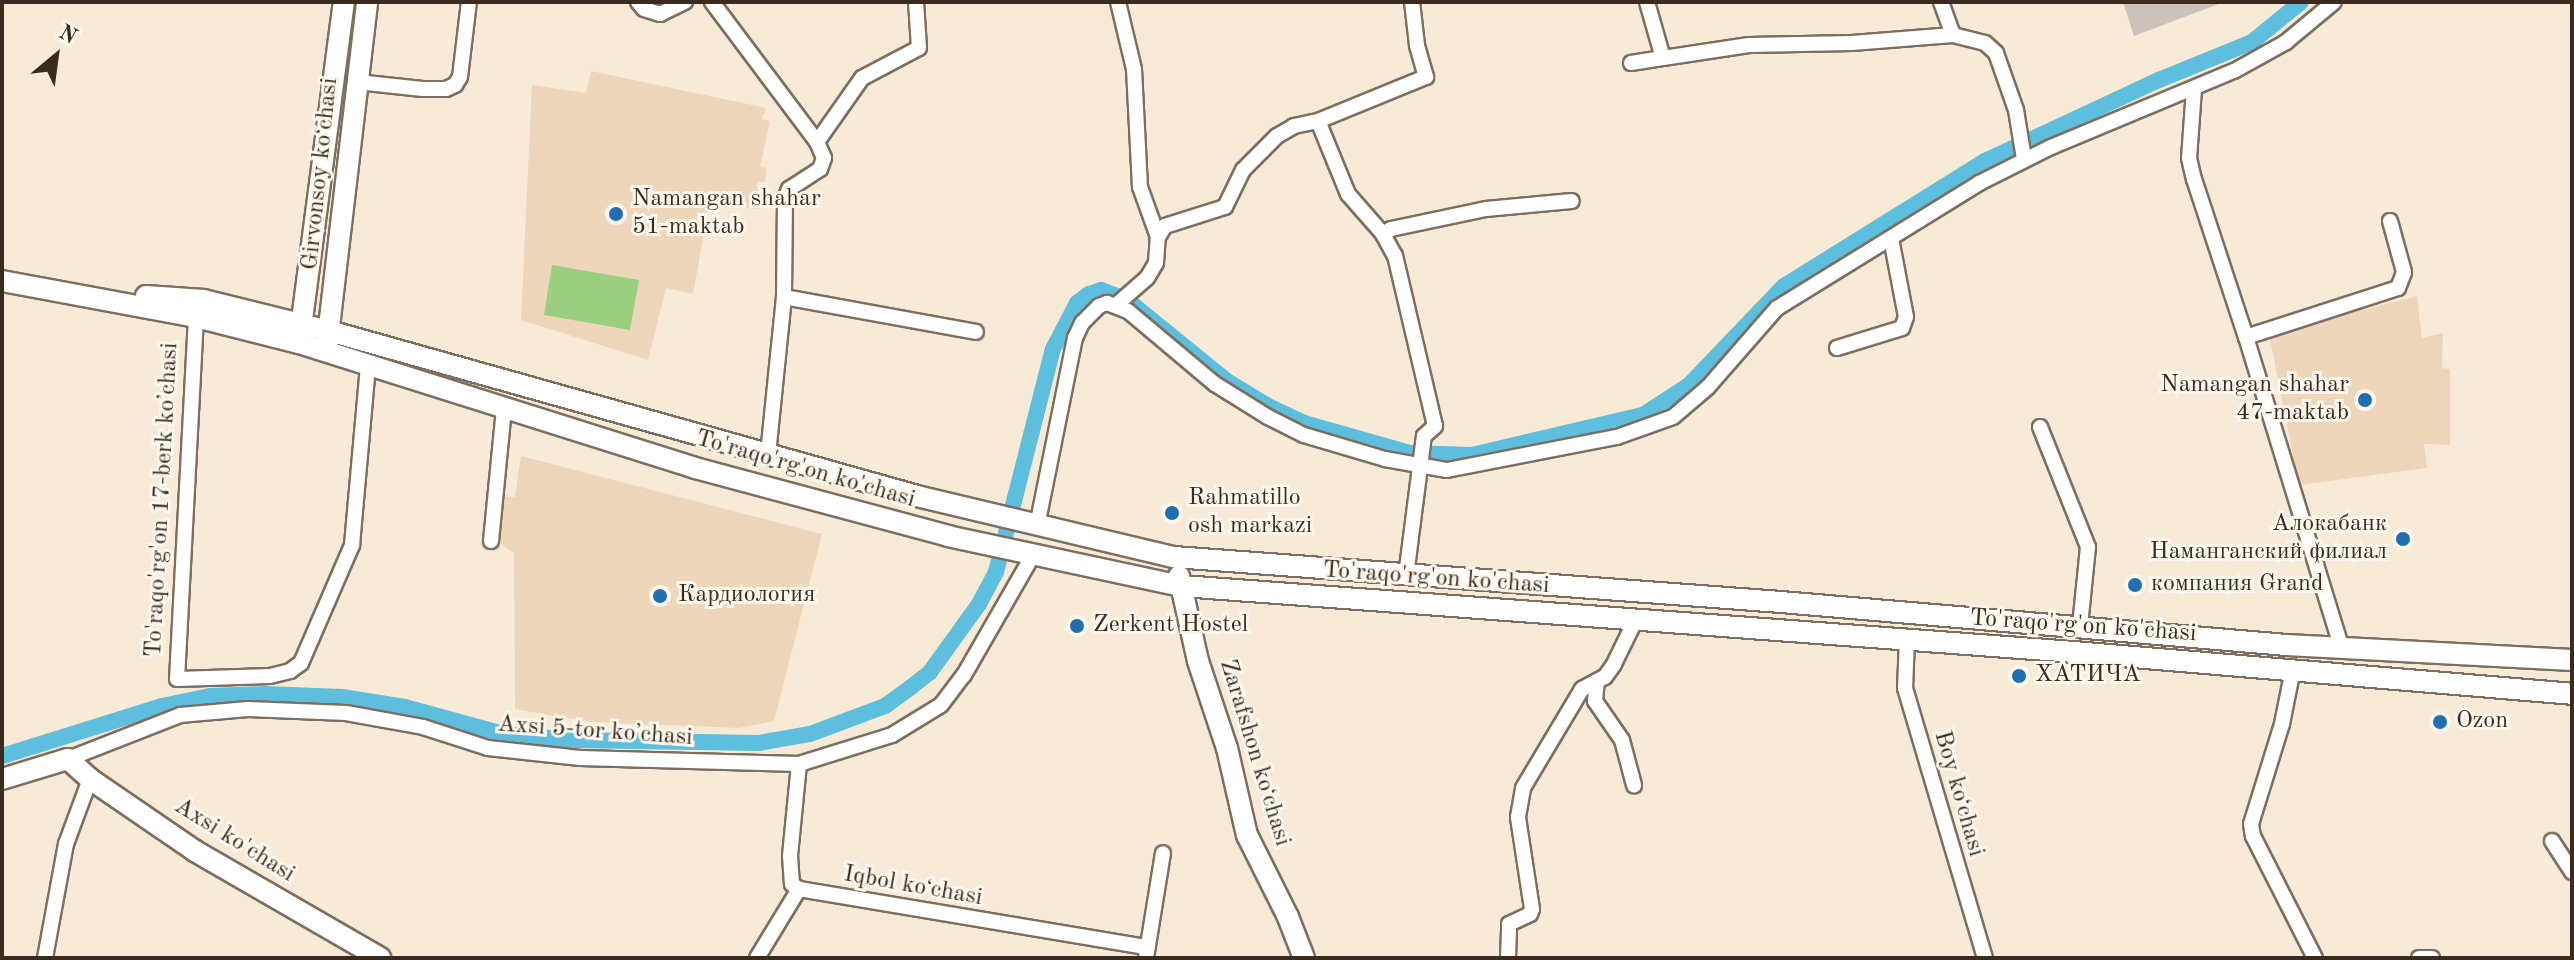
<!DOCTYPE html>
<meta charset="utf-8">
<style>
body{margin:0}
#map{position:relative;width:2574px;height:960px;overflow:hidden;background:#f7ebd7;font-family:"Old Standard TT",serif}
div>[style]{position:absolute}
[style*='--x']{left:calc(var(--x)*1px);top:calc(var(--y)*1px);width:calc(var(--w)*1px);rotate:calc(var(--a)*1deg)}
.built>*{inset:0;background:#eed6bb}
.industrial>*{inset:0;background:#ccc2b9}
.green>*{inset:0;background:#9bcf80}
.canal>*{height:16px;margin:-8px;padding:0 8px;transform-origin:8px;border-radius:8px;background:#5ebedd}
.roads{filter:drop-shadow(2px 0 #7d6e5f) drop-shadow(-2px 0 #7d6e5f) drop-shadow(0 2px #7d6e5f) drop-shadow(0 -2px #7d6e5f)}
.street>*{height:14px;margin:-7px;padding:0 7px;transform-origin:7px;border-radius:7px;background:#fff}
.secondary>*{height:20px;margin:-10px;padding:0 10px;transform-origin:10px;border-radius:10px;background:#fff}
.dots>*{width:22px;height:22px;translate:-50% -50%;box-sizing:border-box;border:4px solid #fbf7ec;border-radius:50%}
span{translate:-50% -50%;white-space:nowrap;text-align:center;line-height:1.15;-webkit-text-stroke:6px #fbf7ec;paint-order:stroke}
.street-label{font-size:24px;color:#3b2a1e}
.poi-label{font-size:24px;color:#3b2a1e}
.left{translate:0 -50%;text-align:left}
.right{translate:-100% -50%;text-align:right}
.frame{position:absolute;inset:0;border:4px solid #3b2a1e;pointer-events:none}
.north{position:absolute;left:16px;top:16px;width:80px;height:80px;-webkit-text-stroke:6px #fbf7ec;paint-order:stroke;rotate:29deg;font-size:22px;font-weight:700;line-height:32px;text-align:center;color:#3b2a1e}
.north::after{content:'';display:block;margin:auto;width:28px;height:36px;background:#3b2a1e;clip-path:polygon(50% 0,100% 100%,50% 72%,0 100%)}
</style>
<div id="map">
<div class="built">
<i style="clip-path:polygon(591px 71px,766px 108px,762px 119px,770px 121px,760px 167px,766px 168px,765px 182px,757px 182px,757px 189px,761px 189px,759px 209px,709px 205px,693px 294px,666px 288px,648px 360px,521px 320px,532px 85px,586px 93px)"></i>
<i style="clip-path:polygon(2417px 296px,2422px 338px,2443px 333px,2442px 368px,2450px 369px,2450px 445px,2424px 444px,2427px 468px,2299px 485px,2269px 334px)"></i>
<i style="clip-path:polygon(521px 456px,822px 534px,774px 721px,739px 728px,590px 722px,515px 709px,514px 553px,498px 542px,498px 496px,515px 497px)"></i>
</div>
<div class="industrial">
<i style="clip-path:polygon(2123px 2px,2224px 2px,2134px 36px)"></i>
</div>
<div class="green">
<i style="clip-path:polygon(552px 265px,639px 280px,630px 330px,544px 315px)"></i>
</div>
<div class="canal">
<i style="--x:2;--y:756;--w:168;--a:-17.4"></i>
<i style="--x:162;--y:706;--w:49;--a:-11.8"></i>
<i style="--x:210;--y:696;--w:55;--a:-2.1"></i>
<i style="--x:265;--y:694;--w:77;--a:2.2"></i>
<i style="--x:342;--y:697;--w:64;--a:9"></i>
<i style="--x:405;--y:707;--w:103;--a:15.3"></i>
<i style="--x:504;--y:734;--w:67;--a:5.1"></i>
<i style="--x:571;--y:740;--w:188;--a:0.9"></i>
<i style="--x:759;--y:743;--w:52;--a:-10"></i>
<i style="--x:810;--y:734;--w:80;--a:-20.5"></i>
<i style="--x:885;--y:706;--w:32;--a:-36"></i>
<i style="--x:911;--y:687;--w:24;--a:-38"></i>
<i style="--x:930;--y:672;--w:84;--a:-54.2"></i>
<i style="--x:979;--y:604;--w:36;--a:-62"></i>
<i style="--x:996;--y:572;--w:230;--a:-75.7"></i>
<i style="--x:1053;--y:349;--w:52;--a:-62.4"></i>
<i style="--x:1077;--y:303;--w:15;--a:-37"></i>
<i style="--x:1089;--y:294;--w:13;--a:-18"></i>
<i style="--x:1101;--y:290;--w:27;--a:20"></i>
<i style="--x:1126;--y:299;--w:130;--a:39.1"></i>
<i style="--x:1227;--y:381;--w:48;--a:31.4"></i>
<i style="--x:1268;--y:406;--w:40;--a:25"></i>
<i style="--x:1304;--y:423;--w:110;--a:15.8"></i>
<i style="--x:1410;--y:453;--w:62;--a:1.8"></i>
<i style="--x:1472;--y:455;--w:176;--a:-13.2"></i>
<i style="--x:1643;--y:415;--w:55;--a:-33.1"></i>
<i style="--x:1689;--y:385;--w:137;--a:-46.2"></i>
<i style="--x:1784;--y:286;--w:237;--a:-31.9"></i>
<i style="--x:1985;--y:161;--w:192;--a:-25"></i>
<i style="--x:2159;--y:80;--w:100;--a:-22.2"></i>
<i style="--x:2252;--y:42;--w:63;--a:-39.2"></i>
</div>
<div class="roads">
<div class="street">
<i style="--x:638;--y:2;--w:9;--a:49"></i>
<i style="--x:644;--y:9;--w:17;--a:17"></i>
<i style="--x:660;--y:14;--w:28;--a:-26"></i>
<i style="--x:712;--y:2;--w:175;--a:53.1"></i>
<i style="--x:817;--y:142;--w:17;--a:66"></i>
<i style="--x:824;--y:158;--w:12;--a:110"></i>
<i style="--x:820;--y:169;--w:37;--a:147"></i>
<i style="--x:789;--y:189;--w:11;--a:112"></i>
<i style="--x:785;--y:199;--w:98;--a:90.6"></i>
<i style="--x:784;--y:297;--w:159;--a:95.8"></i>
<i style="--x:1118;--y:2;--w:69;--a:76.6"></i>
<i style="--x:1134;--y:69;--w:118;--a:87.1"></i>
<i style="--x:1140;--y:187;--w:53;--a:70.2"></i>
<i style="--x:1647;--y:2;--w:58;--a:74.1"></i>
<i style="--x:1663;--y:58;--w:87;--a:-8.6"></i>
<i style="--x:1749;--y:45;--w:103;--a:-1.1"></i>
<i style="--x:1852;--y:43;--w:101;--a:-4.5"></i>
<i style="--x:1953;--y:35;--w:33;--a:14"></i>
<i style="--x:1985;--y:43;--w:15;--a:42"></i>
<i style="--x:1996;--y:53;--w:60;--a:70.7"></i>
<i style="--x:2016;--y:110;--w:50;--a:80.7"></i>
<i style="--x:1941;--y:2;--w:35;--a:70"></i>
<i style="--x:1631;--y:63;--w:32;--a:-9"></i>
<i style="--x:357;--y:82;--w:66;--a:6.1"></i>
<i style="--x:423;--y:89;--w:23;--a:0"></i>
<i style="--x:446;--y:89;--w:10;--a:-24"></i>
<i style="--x:455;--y:85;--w:9;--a:-58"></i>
<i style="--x:460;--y:77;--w:76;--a:-83.2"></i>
<i style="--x:2194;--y:89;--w:69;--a:94.1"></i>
<i style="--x:2189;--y:158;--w:22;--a:77"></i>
<i style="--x:2194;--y:179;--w:166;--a:71.8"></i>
<i style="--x:2246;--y:337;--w:326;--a:72.9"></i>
<i style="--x:817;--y:142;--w:78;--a:-54.9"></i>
<i style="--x:862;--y:78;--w:64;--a:-27.8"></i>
<i style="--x:919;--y:48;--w:46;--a:-93.7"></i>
<i style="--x:1383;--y:234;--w:9;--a:-32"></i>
<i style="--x:1391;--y:229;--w:97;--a:-11.9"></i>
<i style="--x:1486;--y:209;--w:86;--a:-5.3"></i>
<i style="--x:784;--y:297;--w:195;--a:10.3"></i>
<i style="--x:1116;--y:305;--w:41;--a:-41.1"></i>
<i style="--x:1147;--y:278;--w:17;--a:-59"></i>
<i style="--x:1156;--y:263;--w:26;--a:-86"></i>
<i style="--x:1158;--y:237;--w:13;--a:-58"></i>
<i style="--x:1165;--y:226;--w:63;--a:-17.6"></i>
<i style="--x:1225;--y:207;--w:41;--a:-64.1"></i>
<i style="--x:1243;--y:170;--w:48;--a:-45"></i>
<i style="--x:1277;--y:136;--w:20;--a:-30"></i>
<i style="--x:1294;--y:126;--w:25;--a:-12"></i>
<i style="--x:196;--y:317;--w:362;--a:93"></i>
<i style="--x:177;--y:679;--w:93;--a:-1.8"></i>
<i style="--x:270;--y:676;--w:21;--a:-14"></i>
<i style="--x:290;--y:671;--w:14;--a:-36"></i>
<i style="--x:301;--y:663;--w:129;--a:-66.6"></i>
<i style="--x:352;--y:545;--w:181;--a:-84.9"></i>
<i style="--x:2246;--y:337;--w:160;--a:-17.9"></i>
<i style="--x:2398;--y:288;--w:17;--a:-69"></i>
<i style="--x:2404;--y:272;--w:53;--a:-105.4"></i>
<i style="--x:1837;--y:348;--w:68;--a:-17.1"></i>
<i style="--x:1902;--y:328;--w:12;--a:-70"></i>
<i style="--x:1906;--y:317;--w:80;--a:-100.8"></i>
<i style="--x:2040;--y:427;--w:129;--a:68.2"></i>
<i style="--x:2088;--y:547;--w:79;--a:95.8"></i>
<i style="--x:1037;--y:526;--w:192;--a:-78.6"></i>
<i style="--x:1075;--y:338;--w:17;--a:-65"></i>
<i style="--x:1082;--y:323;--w:24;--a:-45"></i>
<i style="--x:1099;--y:306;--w:9;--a:-21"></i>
<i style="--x:1107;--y:303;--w:22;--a:21"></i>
<i style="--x:1128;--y:311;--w:114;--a:40"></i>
<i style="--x:1215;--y:384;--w:62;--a:31.9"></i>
<i style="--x:1268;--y:417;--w:40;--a:26.6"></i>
<i style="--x:1304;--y:435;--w:84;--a:16.5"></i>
<i style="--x:1385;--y:459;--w:63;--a:10.1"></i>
<i style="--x:1447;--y:470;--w:173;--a:-11"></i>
<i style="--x:1617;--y:437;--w:59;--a:-19.7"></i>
<i style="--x:1673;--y:417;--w:46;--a:-40.6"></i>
<i style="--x:1708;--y:387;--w:105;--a:-48.9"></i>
<i style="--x:1777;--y:308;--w:238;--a:-31.7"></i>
<i style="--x:1979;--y:183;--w:80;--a:-26.6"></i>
<i style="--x:2051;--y:147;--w:198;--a:-22.6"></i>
<i style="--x:2234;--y:71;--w:60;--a:-29.1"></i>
<i style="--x:2286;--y:42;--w:62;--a:-39.8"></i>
<i style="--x:491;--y:541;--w:134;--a:-84.4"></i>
<i style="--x:1406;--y:576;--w:141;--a:-82.7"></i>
<i style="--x:1424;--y:436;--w:15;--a:-42"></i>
<i style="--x:1435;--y:426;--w:175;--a:-103.2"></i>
<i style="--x:1395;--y:256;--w:25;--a:-119"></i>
<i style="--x:1383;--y:234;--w:53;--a:-131.2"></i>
<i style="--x:1348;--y:194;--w:79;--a:-112.3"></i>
<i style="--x:1318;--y:121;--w:117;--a:-22.2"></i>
<i style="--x:1426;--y:77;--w:33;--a:-106"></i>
<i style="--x:1417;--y:45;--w:43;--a:-96.6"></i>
<i style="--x:1907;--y:639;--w:49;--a:92.3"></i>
<i style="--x:1905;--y:688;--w:282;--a:73.5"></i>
<i style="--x:2293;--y:669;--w:56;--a:101.3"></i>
<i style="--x:2282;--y:724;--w:105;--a:107.2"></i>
<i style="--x:2251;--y:824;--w:12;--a:81"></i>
<i style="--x:2253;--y:836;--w:137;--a:63.1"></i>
<i style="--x:1597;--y:681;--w:20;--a:96"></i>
<i style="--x:1595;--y:701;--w:47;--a:55.3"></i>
<i style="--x:1622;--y:740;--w:47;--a:75.1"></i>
<i style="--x:68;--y:759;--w:120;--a:-21.4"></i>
<i style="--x:180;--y:715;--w:68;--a:-5"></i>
<i style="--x:248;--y:709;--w:98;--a:2.3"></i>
<i style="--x:346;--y:713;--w:78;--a:10.3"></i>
<i style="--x:423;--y:727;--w:68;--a:17.9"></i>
<i style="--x:488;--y:748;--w:93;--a:6.2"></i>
<i style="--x:580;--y:758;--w:219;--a:1.6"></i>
<i style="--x:799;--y:764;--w:97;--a:-17.3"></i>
<i style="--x:892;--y:735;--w:57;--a:-31.5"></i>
<i style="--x:941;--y:705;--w:38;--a:-53"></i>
<i style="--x:964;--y:675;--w:138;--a:-60.1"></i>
<i style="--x:799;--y:764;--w:92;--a:95.6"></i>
<i style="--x:790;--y:856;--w:28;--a:86"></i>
<i style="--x:792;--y:884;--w:9;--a:36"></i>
<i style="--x:799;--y:889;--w:353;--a:9.5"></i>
<i style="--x:2552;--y:841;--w:37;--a:57"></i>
<i style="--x:45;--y:958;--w:116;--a:-79.6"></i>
<i style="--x:66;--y:844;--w:69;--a:-69.7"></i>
<i style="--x:757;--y:958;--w:81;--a:-58.7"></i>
<i style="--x:1146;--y:958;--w:106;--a:-80.8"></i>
<i style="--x:1508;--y:958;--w:34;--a:-88"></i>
<i style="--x:1509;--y:924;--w:23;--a:-25"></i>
<i style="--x:1530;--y:914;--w:5;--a:-68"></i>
<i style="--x:1532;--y:909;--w:93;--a:-98.7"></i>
<i style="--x:1518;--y:817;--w:29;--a:-80"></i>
<i style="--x:1523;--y:788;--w:115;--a:-59.2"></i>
<i style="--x:1582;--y:689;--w:26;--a:-28"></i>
<i style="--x:1605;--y:677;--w:16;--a:-55"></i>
<i style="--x:1614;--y:664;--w:48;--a:-64"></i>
<i style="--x:2419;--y:958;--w:13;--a:0"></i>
</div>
<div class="secondary">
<i style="--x:2;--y:281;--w:197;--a:10.5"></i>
<i style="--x:196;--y:317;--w:106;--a:14.2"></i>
<i style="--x:299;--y:343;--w:415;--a:17.5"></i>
<i style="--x:695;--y:468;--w:262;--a:15"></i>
<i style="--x:948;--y:536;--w:239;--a:12.1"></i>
<i style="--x:1182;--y:586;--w:894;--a:4.23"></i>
<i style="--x:2074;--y:652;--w:500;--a:4.8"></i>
<i style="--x:146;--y:296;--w:58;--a:3.9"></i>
<i style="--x:204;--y:300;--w:129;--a:13.9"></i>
<i style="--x:329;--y:331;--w:611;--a:15.67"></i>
<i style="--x:917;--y:496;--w:264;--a:13.4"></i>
<i style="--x:1174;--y:557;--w:609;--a:4.24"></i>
<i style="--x:1781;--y:602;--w:508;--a:4.86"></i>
<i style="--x:2287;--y:645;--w:285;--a:3"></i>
<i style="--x:300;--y:335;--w:336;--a:-82.5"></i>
<i style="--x:327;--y:344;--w:344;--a:-83.3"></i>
<i style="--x:1179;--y:576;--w:87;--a:77.4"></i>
<i style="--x:1198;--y:661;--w:92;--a:71.6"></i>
<i style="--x:1227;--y:748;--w:89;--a:77.1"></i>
<i style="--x:1247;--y:835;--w:92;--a:63.4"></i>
<i style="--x:1288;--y:917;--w:44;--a:68.7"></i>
<i style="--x:2;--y:779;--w:69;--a:-16.9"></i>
<i style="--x:68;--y:759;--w:30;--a:42"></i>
<i style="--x:90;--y:779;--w:127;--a:34.4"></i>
<i style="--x:195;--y:851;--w:214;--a:30"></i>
</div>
</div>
<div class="dots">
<i style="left:616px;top:214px;background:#1f6fb2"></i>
<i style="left:2365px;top:400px;background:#1f6fb2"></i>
<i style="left:1172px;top:513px;background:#1f6fb2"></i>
<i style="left:2403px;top:539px;background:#1f6fb2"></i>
<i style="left:2135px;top:585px;background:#1f6fb2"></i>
<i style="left:660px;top:596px;background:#1f6fb2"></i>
<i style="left:1077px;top:626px;background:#1f6fb2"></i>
<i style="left:2019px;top:676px;background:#1f6fb2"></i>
<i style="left:2440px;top:722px;background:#1f6fb2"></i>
</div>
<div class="street-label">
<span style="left:321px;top:174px;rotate:-84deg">Girvonsoy koʻchasi</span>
<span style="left:805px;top:470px;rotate:16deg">To'raqo'rg'on ko'chasi</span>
<span style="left:163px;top:500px;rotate:-87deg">To'raqo'rg'on 17-berk koʼchasi</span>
<span style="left:1436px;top:579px;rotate:4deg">To'raqo'rg'on ko'chasi</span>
<span style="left:2083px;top:627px;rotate:4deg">To'raqo'rg'on ko'chasi</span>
<span style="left:595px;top:732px;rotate:4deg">Аxsi 5-tor koʼchasi</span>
<span style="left:1254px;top:753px;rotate:73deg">Zarafshon koʻchasi</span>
<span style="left:1958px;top:794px;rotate:74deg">Boy koʻchasi</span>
<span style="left:234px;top:841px;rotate:32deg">Axsi ko'chasi</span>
<span style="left:913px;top:887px;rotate:10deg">Iqbol koʻchasi</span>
</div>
<div class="poi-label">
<span class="left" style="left:632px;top:214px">Namangan shahar<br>51-maktab</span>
<span class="right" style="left:2349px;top:400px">Namangan shahar<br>47-maktab</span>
<span class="left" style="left:1188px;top:513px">Rahmatillo<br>osh markazi</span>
<span class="right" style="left:2387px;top:539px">Алокабанк<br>Наманганский филиал</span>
<span class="left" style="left:2151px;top:585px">компания Grand</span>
<span class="left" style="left:678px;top:596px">Кардиология</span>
<span class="left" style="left:1093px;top:626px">Zerkent Hostel</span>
<span class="left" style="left:2035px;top:676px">ХАТИЧА</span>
<span class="left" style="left:2456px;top:722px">Ozon</span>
</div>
<div class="frame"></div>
<div class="north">N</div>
</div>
